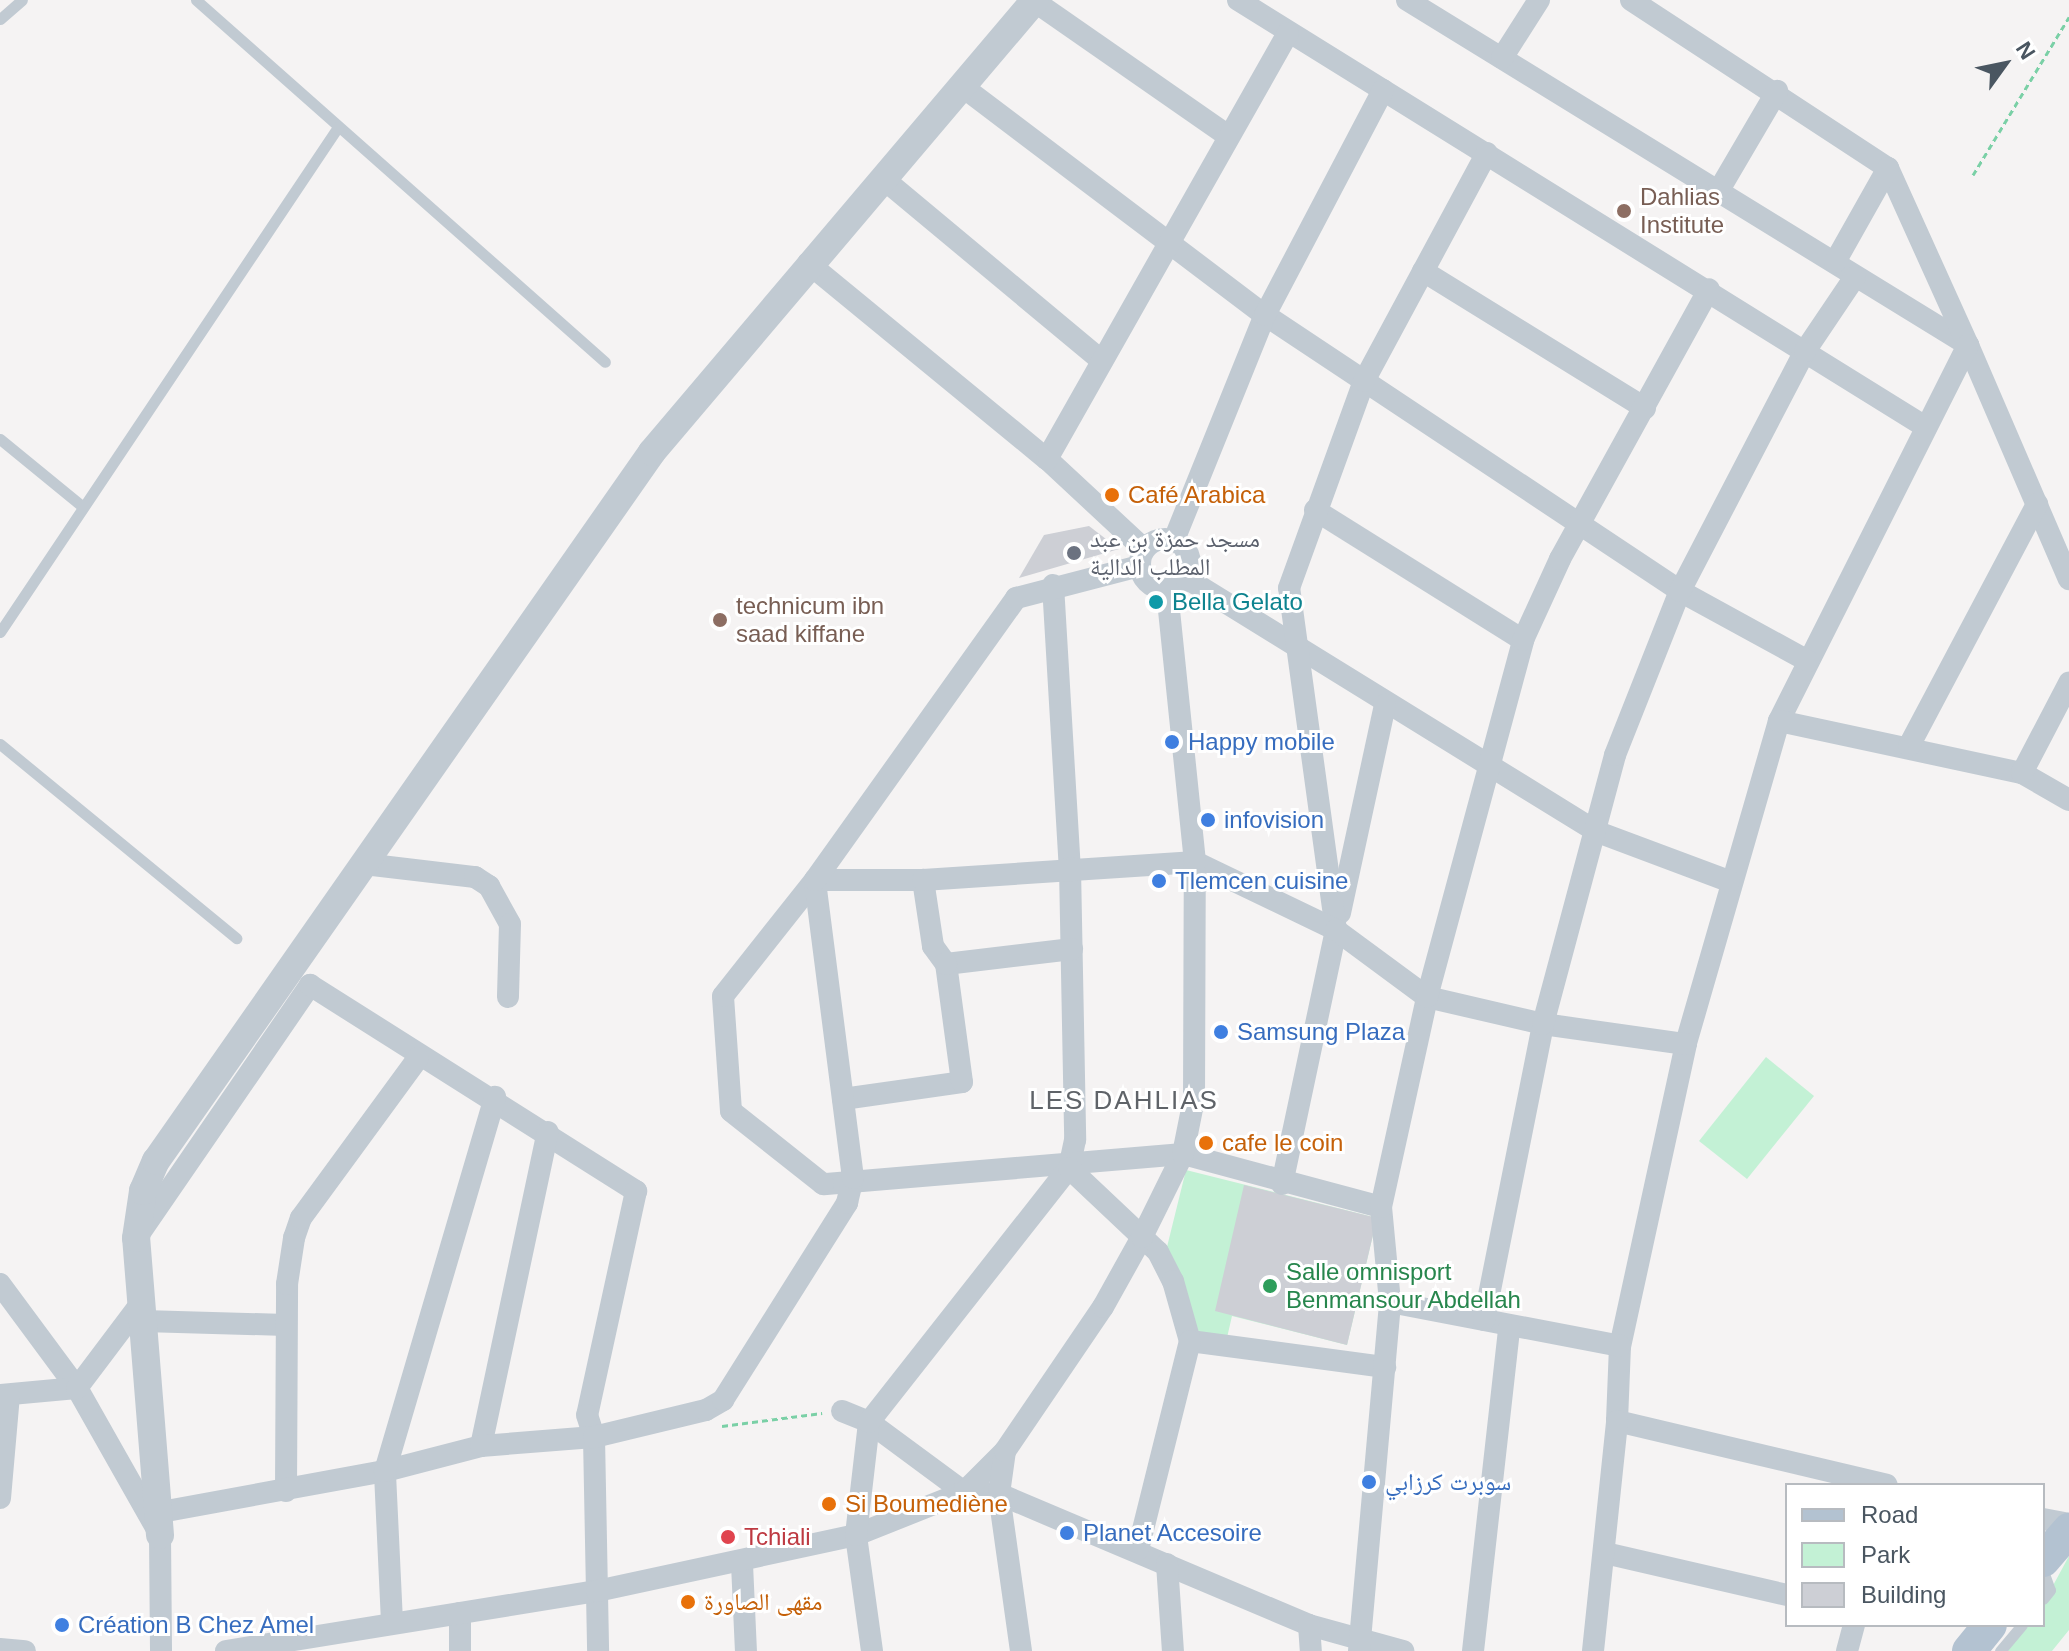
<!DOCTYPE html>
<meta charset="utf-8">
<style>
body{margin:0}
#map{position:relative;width:2069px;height:1651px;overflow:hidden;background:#f5f3f3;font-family:Arial,"Noto Naskh Arabic",sans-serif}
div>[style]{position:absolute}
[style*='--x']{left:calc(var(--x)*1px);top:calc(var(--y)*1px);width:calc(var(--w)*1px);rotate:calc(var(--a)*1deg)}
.green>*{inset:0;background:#c3f1d5}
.building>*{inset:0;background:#cdcfd5}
.path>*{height:3px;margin-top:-1.5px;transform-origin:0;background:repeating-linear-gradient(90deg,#7ad0a6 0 6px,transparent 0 10px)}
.service>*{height:11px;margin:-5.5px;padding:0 5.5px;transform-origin:5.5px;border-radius:5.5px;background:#c1cad2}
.minor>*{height:22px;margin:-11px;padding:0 11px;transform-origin:11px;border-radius:11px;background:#c1cad2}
.minor>.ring{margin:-11px;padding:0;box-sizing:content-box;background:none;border:22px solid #c1cad2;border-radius:50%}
.tertiary>*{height:28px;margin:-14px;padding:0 14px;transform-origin:14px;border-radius:14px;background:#c1cad2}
.primary>*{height:34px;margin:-17px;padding:0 17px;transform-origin:17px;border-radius:17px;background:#b3c2d1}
.dots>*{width:22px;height:22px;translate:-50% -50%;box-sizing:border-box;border:4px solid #fff;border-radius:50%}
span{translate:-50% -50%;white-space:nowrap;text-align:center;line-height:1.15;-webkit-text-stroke:6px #fff;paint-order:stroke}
.education-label{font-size:24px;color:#785e54}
.left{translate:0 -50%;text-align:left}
.food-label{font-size:24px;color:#c56008}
.worship-label{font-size:24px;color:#5b616d}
.culture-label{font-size:24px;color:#0d838f}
.shop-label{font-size:24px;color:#366cbe}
.leisure-label{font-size:24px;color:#27864d}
.health-label{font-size:24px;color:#be3a42}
.neighbourhood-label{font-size:26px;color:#5f6368;letter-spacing:2px}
.legend{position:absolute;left:1785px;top:1483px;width:260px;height:144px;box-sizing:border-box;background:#fff;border:2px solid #b7bbc0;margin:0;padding:10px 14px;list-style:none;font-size:24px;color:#4a5661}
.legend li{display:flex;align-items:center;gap:16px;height:40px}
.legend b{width:40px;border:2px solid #b7bbc0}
.north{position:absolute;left:1965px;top:24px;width:80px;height:80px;-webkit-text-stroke:6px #fff;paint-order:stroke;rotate:57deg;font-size:22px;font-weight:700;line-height:32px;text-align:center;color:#4a5661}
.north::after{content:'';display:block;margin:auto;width:28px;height:36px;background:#4a5661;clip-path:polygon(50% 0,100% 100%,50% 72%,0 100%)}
</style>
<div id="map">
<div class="green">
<i style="clip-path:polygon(1766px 1057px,1814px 1096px,1747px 1179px,1699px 1141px)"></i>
<i style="clip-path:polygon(1186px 1170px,1377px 1218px,1347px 1345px,1232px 1316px,1226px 1342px,1200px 1335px,1165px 1255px)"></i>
<i style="clip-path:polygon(2069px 1556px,2069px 1630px,2052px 1651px,2002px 1651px,2025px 1625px,2043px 1625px,2043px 1604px)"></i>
</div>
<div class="building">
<i style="clip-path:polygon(1089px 526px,1119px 549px,1019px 578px,1044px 535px)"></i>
<i style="clip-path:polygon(1244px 1185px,1377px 1218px,1347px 1345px,1215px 1311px)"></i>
</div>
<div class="path">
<i style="--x:1973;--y:175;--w:185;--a:-58.7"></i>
<i style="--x:722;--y:1426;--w:101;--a:-7.4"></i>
</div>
<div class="service">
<i style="--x:196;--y:0;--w:546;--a:41.51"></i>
<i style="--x:0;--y:19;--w:29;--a:-41"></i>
<i style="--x:0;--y:439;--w:107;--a:39.3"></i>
<i style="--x:0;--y:632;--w:608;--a:-56.21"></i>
<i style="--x:0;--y:744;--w:306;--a:39.4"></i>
<i style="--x:2043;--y:1571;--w:20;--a:70"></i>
<i style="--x:2050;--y:1590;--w:11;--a:128"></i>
<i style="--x:2000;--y:1651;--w:34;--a:-50"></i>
</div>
<div class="minor">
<i style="--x:1238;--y:0;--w:808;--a:31.84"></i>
<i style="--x:1407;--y:0;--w:659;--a:31.59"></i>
<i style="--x:1968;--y:345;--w:255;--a:66.7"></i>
<i style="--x:1631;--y:0;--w:307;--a:33.2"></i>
<i style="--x:1888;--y:168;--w:194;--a:65.7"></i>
<i style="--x:1968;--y:345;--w:421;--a:116.7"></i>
<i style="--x:1779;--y:721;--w:336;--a:106.1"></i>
<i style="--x:1686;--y:1044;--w:309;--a:102.3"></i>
<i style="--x:1620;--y:1346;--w:75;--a:92.3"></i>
<i style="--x:1617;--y:1421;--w:277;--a:13.3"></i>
<i style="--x:1034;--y:1;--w:235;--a:34.8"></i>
<i style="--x:1502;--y:58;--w:69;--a:-57.5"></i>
<i style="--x:963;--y:87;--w:378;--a:37.1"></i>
<i style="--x:1265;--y:315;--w:498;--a:33.6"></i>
<i style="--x:1680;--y:591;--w:146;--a:28.7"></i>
<i style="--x:886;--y:181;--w:281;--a:39.8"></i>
<i style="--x:1719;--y:190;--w:115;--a:-59.6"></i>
<i style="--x:1835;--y:262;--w:108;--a:-60.6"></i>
<i style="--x:808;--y:263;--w:309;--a:39.4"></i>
<i style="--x:1047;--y:459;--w:132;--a:42.9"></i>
<i style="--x:1423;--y:271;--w:261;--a:31.7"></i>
<i style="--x:1047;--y:459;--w:489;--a:-60.5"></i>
<i style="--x:1315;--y:510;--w:245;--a:32"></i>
<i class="ring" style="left:1140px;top:539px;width:28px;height:28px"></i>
<i style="--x:1174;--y:540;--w:243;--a:-68"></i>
<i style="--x:1265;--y:315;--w:254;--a:-62.3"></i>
<i style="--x:1186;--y:578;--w:481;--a:31.7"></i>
<i style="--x:1595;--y:831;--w:143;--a:20.5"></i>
<i style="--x:1053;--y:585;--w:284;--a:86.6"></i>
<i style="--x:1070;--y:868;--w:272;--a:88.9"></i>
<i style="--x:1075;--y:1140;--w:29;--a:102"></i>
<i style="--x:1779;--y:721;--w:249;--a:12.1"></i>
<i style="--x:2022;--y:773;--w:54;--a:29.9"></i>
<i style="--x:1909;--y:746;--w:274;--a:-62.1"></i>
<i style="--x:2022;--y:773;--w:102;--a:-62.4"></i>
<i style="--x:364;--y:864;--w:112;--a:6.7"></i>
<i style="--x:475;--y:877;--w:17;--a:33"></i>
<i style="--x:489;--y:886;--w:43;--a:61.1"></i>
<i style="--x:510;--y:924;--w:73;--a:91.6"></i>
<i style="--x:1340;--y:913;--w:213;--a:-77.8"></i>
<i style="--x:946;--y:964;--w:127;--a:-6.8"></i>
<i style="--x:843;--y:1099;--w:120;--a:-8.1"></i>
<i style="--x:962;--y:1082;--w:119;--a:-97.7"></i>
<i style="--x:946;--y:964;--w:22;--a:-126"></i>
<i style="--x:933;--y:946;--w:67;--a:-98.6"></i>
<i style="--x:1282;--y:1184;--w:260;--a:-78"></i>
<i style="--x:1336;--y:930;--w:345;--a:-97.8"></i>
<i style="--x:1289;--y:588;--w:220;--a:-70.1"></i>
<i style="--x:1364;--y:381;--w:259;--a:-61.7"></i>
<i style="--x:1381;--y:1207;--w:205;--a:-165"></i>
<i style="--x:1183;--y:1154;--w:361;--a:175.2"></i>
<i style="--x:823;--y:1184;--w:117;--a:-141.6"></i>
<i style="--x:731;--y:1111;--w:115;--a:-94"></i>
<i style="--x:723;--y:996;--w:148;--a:-51.6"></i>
<i style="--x:815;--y:880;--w:108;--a:0"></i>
<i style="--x:923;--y:880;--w:273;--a:-3.8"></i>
<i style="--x:1195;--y:862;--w:157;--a:25.7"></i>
<i style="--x:1336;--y:930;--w:113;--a:36.4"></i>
<i style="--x:1427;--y:997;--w:119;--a:13.1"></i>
<i style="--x:1543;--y:1024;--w:144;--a:8"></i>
<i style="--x:137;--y:1237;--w:306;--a:-55.5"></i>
<i style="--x:310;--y:985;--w:386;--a:32.3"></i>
<i style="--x:636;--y:1191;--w:229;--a:102.3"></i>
<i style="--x:587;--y:1415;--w:23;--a:72"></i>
<i style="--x:594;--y:1437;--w:214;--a:88.9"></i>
<i style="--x:0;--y:1284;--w:129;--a:53.5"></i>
<i style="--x:77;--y:1388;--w:169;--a:60.5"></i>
<i style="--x:160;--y:1535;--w:116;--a:89.5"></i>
<i style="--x:1390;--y:1302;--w:234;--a:10.8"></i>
<i style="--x:1484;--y:1320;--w:302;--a:-78.7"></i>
<i style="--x:1543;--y:1024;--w:278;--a:-75"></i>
<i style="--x:1615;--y:755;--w:176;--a:-68.4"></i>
<i style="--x:1680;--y:591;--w:271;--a:-62.5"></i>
<i style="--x:1805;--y:351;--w:89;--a:-56"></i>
<i style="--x:143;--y:1321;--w:143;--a:1.6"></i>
<i style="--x:1190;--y:1341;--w:197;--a:7.6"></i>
<i style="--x:0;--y:1395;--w:77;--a:-5.2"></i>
<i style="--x:77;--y:1388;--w:106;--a:-53"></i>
<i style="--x:842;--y:1411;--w:29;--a:22"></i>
<i style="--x:869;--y:1422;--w:118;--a:36.4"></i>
<i style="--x:964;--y:1492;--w:35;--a:3"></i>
<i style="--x:999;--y:1494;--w:337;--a:22.9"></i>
<i style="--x:1309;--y:1625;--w:98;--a:15.5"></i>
<i style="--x:481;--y:1446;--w:321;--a:-78"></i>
<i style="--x:286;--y:1491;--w:207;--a:-89.7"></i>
<i style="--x:287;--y:1284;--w:47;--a:-81.3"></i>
<i style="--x:294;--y:1238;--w:21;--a:-71"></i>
<i style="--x:301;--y:1218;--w:198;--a:-53.8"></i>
<i style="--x:0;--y:1498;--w:102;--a:-85"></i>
<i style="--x:161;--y:1512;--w:228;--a:-10.4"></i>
<i style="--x:385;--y:1471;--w:99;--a:-14.6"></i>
<i style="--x:481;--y:1446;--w:113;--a:-4.6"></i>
<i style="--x:594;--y:1437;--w:115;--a:-13.6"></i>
<i style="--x:706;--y:1410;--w:20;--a:-30"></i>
<i style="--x:723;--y:1400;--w:233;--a:-57.8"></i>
<i style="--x:847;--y:1203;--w:26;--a:-77"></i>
<i style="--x:853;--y:1178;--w:300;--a:-97.3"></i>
<i style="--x:815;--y:880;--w:346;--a:-54.5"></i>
<i style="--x:1016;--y:598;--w:128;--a:-14.5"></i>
<i style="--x:2043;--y:1519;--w:26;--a:11"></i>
<i style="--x:1605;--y:1553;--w:187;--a:13"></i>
<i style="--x:742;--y:1564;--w:87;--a:87.4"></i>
<i style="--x:1167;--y:1564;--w:87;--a:86.1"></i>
<i style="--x:460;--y:1613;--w:38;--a:90"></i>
<i style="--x:392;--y:1622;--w:151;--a:-92.7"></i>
<i style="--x:385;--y:1471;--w:390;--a:-73.6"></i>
<i style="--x:1309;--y:1625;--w:26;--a:86"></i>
<i style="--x:0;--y:1649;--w:25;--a:5"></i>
<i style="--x:226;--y:1651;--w:376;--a:-9.2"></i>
<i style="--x:597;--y:1591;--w:265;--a:-12.2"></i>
<i style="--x:856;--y:1535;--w:116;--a:-21.7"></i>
<i style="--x:964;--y:1492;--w:58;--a:-45"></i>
<i style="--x:872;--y:1651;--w:117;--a:-97.9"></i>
<i style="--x:856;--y:1535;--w:114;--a:-83.4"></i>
<i style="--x:869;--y:1422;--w:323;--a:-51.8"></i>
<i style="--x:1069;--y:1168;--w:122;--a:43.3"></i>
<i style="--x:1158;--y:1252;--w:33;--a:63"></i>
<i style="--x:1173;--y:1281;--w:62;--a:74.2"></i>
<i style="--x:1190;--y:1341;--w:215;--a:104"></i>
<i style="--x:1021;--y:1651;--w:159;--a:-98"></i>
<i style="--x:999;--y:1494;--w:43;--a:-82.1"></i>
<i style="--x:1005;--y:1451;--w:174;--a:-55.8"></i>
<i style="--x:1103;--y:1307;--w:80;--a:-60.9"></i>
<i style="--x:1142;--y:1237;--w:93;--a:-63.7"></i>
<i style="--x:1183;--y:1154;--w:56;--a:-78.7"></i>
<i style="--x:1194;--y:1099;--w:237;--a:-89.8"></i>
<i style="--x:1195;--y:862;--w:274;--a:-95.9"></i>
<i style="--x:1359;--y:1651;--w:350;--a:-84.9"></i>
<i style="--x:1390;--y:1302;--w:95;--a:-95.4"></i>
<i style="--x:1381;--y:1207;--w:215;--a:-77.6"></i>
<i style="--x:1427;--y:997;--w:370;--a:-74.9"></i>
<i style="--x:1523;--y:640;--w:89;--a:-65.4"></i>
<i style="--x:1560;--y:559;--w:308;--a:-61.1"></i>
<i style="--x:1473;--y:1651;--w:325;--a:-83.6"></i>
<i style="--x:1593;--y:1651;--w:231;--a:-84"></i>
<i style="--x:1847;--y:1651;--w:27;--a:-75"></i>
</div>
<div class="tertiary">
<i style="--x:160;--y:1535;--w:298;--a:-94.6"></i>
<i style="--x:136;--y:1238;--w:48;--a:-81.5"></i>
<i style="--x:143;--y:1191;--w:33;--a:-67"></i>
<i style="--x:156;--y:1161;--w:865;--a:-55.02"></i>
<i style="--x:652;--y:452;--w:592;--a:-49.72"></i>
</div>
<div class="primary">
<i style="--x:2043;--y:1560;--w:40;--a:-49"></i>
<i style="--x:1969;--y:1651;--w:33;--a:-51"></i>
</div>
<div class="dots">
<i style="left:1624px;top:211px;background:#8d6e63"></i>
<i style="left:1112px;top:495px;background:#e8710a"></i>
<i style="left:1074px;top:553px;background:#6b7280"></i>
<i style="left:1156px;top:602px;background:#0f9aa8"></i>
<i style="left:720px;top:620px;background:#8d6e63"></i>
<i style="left:1172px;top:742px;background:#3f7fe0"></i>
<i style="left:1208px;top:820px;background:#3f7fe0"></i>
<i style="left:1159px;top:881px;background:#3f7fe0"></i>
<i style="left:1221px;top:1032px;background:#3f7fe0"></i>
<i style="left:1206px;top:1143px;background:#e8710a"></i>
<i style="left:1270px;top:1286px;background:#2e9e5b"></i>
<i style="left:1369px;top:1482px;background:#3f7fe0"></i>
<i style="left:829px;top:1504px;background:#e8710a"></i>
<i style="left:1067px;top:1533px;background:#3f7fe0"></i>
<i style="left:728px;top:1537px;background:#e0444e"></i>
<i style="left:688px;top:1602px;background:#e8710a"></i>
<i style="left:62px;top:1625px;background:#3f7fe0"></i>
</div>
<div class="education-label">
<span class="left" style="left:1640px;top:211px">Dahlias<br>Institute</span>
<span class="left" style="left:736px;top:620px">technicum ibn<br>saad kiffane</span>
</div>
<div class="food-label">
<span class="left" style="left:1128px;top:495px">Café Arabica</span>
<span class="left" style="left:1222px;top:1143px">cafe le coin</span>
<span class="left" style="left:845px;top:1504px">Si Boumediène</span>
<span class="left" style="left:704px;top:1602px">مقهى الصاورة</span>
</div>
<div class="worship-label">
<span class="left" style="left:1090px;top:553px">مسجد حمزة بن عبد<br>المطلب الدالية</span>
</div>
<div class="culture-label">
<span class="left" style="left:1172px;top:602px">Bella Gelato</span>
</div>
<div class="shop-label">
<span class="left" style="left:1188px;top:742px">Happy mobile</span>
<span class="left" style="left:1224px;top:820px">infovision</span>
<span class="left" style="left:1175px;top:881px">Tlemcen cuisine</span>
<span class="left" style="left:1237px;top:1032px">Samsung Plaza</span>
<span class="left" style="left:1385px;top:1482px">سوبرت كرزابي</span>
<span class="left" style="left:1083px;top:1533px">Planet Accesoire</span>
<span class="left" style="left:78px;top:1625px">Création B Chez Amel</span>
</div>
<div class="leisure-label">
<span class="left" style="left:1286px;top:1286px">Salle omnisport<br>Benmansour Abdellah</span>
</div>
<div class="health-label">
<span class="left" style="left:744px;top:1537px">Tchiali</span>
</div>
<div class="neighbourhood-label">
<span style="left:1124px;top:1101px">LES DAHLIAS</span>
</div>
<ul class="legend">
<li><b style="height:10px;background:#b3c2d1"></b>Road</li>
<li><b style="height:22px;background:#c3f1d5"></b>Park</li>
<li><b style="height:22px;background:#cdcfd5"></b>Building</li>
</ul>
<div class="north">N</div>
</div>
